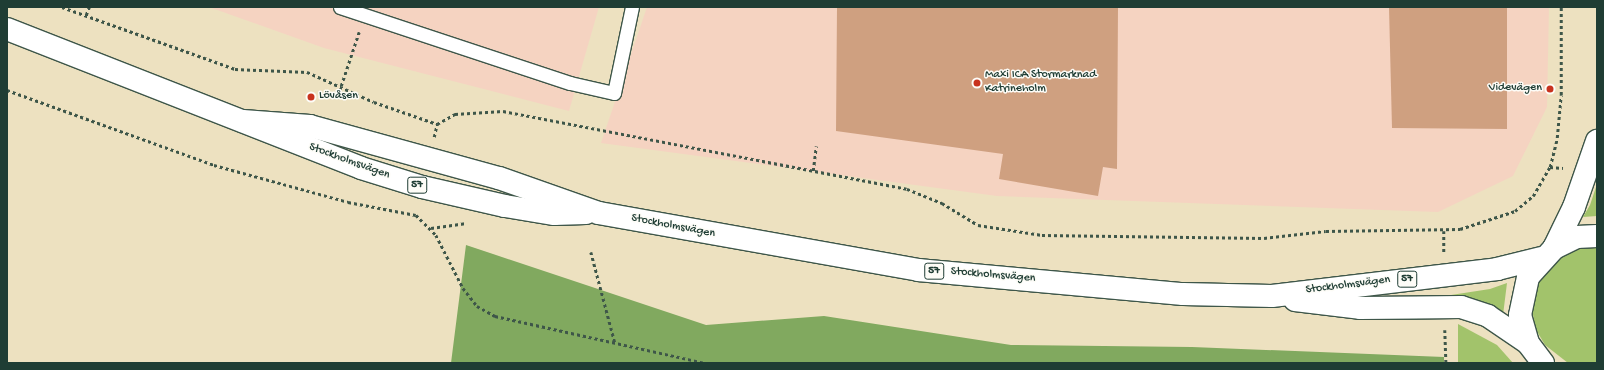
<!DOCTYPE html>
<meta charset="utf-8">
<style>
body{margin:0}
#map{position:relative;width:1604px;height:370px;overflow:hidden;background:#ede1c0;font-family:"Gochi Hand",sans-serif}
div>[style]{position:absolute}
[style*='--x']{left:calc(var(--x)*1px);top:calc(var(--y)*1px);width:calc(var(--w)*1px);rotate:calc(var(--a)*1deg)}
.built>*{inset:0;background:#f5d3c1}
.green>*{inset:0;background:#a2c36b}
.forest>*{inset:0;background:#81a95f}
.building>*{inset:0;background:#cfa080}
.path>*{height:2.5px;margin-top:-1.25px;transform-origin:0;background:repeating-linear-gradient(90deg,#3e5649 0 3px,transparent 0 6px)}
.roads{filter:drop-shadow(1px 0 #3e5649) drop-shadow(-1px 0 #3e5649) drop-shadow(0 1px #3e5649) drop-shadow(0 -1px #3e5649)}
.lane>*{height:13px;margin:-6.5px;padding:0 6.5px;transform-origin:6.5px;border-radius:6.5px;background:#fff}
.secondary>*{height:22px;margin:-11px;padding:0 11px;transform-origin:11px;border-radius:11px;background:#fff}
.primary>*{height:22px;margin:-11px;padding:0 11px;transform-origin:11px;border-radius:11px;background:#fff}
.dots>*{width:11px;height:11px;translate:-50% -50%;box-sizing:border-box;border:2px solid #fdfcf7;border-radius:50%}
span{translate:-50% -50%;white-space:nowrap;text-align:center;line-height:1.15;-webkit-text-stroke:3px #fdfcf7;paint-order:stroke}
.shield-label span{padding:1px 3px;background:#fdfcf7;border:1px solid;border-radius:3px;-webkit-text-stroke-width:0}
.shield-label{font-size:11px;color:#1f3d34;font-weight:700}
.poi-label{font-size:12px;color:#1f3d34}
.left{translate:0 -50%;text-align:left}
.right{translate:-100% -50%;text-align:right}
.street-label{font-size:12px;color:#1f3d34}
.frame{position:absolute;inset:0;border:8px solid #1f3d34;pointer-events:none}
</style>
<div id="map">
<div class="built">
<i style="clip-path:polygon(209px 7px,599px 7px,569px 111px,324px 48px)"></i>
<i style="clip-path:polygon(647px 7px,1549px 7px,1547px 107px,1513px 176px,1438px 212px,997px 196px,601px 143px)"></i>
</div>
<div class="green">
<i style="clip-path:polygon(1597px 184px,1597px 216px,1583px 217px,1590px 205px)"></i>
<i style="clip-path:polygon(1597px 246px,1597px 363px,1568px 363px,1545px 345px,1535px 328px,1532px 308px,1535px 287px,1545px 270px,1560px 256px,1578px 248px)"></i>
<i style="clip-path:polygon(1507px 283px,1503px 315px,1451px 295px,1490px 289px)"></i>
<i style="clip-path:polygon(1458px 324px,1497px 345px,1513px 363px,1458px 363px)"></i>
</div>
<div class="forest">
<i style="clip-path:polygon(466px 245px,706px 325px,824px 316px,1011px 345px,1192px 347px,1444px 357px,1444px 363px,451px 363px)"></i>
</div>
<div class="building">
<i style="clip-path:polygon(837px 7px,1118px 7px,1117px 169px,1103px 167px,1098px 196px,999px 179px,1003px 154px,836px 131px)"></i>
<i style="clip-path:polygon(1389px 7px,1507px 7px,1507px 129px,1392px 128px)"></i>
</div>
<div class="path">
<i style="--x:62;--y:7;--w:184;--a:19.7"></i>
<i style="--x:235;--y:69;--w:72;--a:2.4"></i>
<i style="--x:307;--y:72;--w:73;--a:24.1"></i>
<i style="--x:374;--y:102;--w:67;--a:19.2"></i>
<i style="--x:86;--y:15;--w:9;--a:-69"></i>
<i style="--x:341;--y:86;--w:57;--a:-71.6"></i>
<i style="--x:7;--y:90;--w:220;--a:19.9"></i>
<i style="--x:214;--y:165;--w:139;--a:15.4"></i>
<i style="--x:348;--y:202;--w:69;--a:10.8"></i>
<i style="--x:416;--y:215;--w:28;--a:45"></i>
<i style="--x:436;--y:235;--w:59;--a:63"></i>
<i style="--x:463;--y:288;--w:23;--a:52"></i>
<i style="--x:477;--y:306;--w:21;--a:29"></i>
<i style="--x:495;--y:316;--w:216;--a:12.6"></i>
<i style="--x:434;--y:137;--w:13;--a:-77"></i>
<i style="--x:437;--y:124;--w:21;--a:-29"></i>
<i style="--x:455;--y:114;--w:48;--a:-3.6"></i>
<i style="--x:503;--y:111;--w:411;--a:10.9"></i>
<i style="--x:907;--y:189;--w:38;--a:22"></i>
<i style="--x:942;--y:203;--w:42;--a:31.4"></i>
<i style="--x:978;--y:225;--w:65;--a:8.9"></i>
<i style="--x:1042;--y:235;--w:222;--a:0.8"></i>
<i style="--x:1264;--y:238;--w:62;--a:-6.4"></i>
<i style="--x:1326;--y:231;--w:134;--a:-0.9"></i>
<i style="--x:1460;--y:229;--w:58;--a:-18.1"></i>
<i style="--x:1515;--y:211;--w:23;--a:-40"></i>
<i style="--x:1533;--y:196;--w:34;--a:-60"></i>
<i style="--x:1550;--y:167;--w:30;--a:-76"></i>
<i style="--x:1557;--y:138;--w:43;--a:-84.7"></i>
<i style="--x:1561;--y:95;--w:88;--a:-90"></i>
<i style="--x:1550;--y:167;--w:13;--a:4"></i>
<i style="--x:813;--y:171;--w:25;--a:-83"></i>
<i style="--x:431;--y:228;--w:36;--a:-8"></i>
<i style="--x:1444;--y:231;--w:21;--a:90"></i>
<i style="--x:591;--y:252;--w:94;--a:75.2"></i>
<i style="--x:1445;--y:330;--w:33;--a:88"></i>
</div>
<div class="roads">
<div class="lane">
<i style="--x:340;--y:7;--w:242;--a:18.3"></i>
<i style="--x:570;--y:83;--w:45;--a:12.8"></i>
<i style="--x:614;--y:93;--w:88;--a:-78.2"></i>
</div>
<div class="secondary">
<i style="--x:1554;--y:248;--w:46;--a:-64"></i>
<i style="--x:1574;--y:207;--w:70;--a:-70.8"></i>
</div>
<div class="primary">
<i style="--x:7;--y:29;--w:380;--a:21.4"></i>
<i style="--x:361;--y:168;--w:64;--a:17.3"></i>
<i style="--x:422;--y:187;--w:85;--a:12.9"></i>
<i style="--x:505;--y:206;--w:50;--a:9.3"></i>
<i style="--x:554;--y:214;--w:32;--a:-2"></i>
<i style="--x:243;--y:121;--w:67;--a:4.3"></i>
<i style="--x:310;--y:126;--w:196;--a:15.4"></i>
<i style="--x:499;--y:178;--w:106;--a:19.3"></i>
<i style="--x:599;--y:213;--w:324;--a:10.1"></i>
<i style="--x:918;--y:270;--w:266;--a:5.2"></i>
<i style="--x:1183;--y:294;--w:89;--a:1.3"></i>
<i style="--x:1272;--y:296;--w:227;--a:-6.8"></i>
<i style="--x:1497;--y:269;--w:45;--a:-14"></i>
<i style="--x:1295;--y:300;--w:65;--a:7"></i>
<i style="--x:1360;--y:308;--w:101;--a:-0.6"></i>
<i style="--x:1461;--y:307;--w:28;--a:18"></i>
<i style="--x:1488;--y:316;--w:48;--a:34"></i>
<i style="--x:1543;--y:363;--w:25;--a:-127"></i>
<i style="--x:1528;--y:343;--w:29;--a:-106"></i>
<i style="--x:1520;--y:315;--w:39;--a:-78"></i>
<i style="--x:1528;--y:277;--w:39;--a:-48"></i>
<i style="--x:1554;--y:248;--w:25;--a:-26"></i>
<i style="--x:1577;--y:237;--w:20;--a:-3"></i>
</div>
</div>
<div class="dots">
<i style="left:977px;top:83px;background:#c8321e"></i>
<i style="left:1550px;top:89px;background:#c8321e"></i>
<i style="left:311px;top:97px;background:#c8321e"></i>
</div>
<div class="shield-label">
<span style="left:417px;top:185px">57</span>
<span style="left:934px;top:271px">57</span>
<span style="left:1407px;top:279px">57</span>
</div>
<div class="poi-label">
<span class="left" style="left:985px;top:83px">Maxi ICA Stormarknad<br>Katrineholm</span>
<span class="right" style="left:1542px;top:89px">Videvägen</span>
<span class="left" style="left:319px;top:97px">Lövåsen</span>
</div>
<div class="street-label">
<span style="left:349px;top:162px;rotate:20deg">Stockholmsvägen</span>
<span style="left:673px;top:227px;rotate:11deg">Stockholmsvägen</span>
<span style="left:993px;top:276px;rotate:5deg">Stockholmsvägen</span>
<span style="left:1348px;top:286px;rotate:-7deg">Stockholmsvägen</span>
</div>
<div class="frame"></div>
</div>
